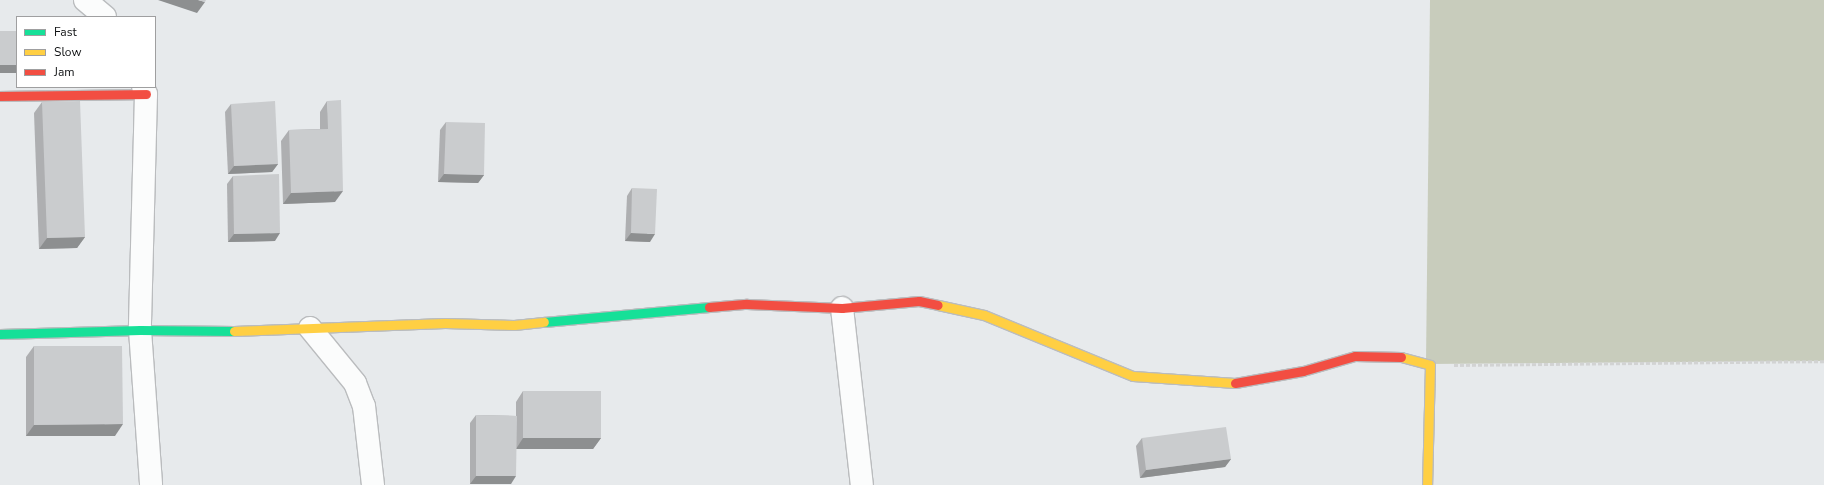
<!DOCTYPE html>
<style>
body{margin:0}
#map{position:relative;width:1824px;height:485px;overflow:hidden;background:#e7eaec;font-family:"Nunito Sans",sans-serif}
div>[style]{position:absolute}
[style*='--x']{left:calc(var(--x)*1px);top:calc(var(--y)*1px);width:calc(var(--w)*1px);rotate:calc(var(--a)*1deg)}
.forest>*{inset:0;background:#c8ccbc}
.path>*{height:2.5px;margin-top:-1.25px;transform-origin:0;background:repeating-linear-gradient(90deg,#d2d3d3 0 4px,transparent 0 6px)}
.roads{filter:drop-shadow(1px 0 #babcbe) drop-shadow(-1px 0 #babcbe) drop-shadow(0 1px #babcbe) drop-shadow(0 -1px #babcbe)}
.street>*{height:22px;margin:-11px;padding:0 11px;transform-origin:11px;border-radius:11px;background:#fbfcfc}
.fast>*{height:9px;margin:-4.5px;padding:0 4.5px;transform-origin:4.5px;border-radius:4.5px;background:#16e098}
.slow>*{height:9px;margin:-4.5px;padding:0 4.5px;transform-origin:4.5px;border-radius:4.5px;background:#ffcf43}
.jam>*{height:9px;margin:-4.5px;padding:0 4.5px;transform-origin:4.5px;border-radius:4.5px;background:#f24e42}
.wall>*{inset:0;background:#aeafb1}
.shaded-wall>*{inset:0;background:#8d8f90}
.building>*{inset:0;background:#caccce}
span{translate:-50% -50%;white-space:nowrap;text-align:center;line-height:1.15;-webkit-text-stroke:3px #fff;paint-order:stroke}
.legend{position:absolute;left:16px;top:16px;width:140px;height:72px;box-sizing:border-box;background:#fff;border:1px solid #9f9fa0;margin:0;padding:5px 7px;list-style:none;font-size:12px;color:#0e1012}
.legend li{display:flex;align-items:center;gap:8px;height:20px}
.legend b{width:20px;border:1px solid #9f9fa0}
</style>
<div id="map">
<div class="forest">
<i style="clip-path:polygon(1430px 0,1824px 0,1824px 361px,1426px 364px)"></i>
</div>
<div class="path">
<i style="--x:1454;--y:365;--w:370;--a:-0.6"></i>
</div>
<div class="roads">
<div class="street">
<i style="--x:85;--y:0;--w:26;--a:40"></i>
<i style="--x:143;--y:87;--w:8;--a:67"></i>
<i style="--x:146;--y:94;--w:236;--a:91.5"></i>
<i style="--x:140;--y:330;--w:155;--a:85.9"></i>
<i style="--x:842;--y:308;--w:178;--a:83.6"></i>
<i style="--x:310;--y:328;--w:71;--a:50.7"></i>
<i style="--x:355;--y:383;--w:25;--a:69"></i>
<i style="--x:364;--y:406;--w:80;--a:83.5"></i>
</div>
<div class="fast">
<i style="--x:544;--y:322;--w:166;--a:-5.2"></i>
<i style="--x:0;--y:334;--w:140;--a:-1.6"></i>
<i style="--x:140;--y:330;--w:94;--a:0.6"></i>
</div>
<div class="slow">
<i style="--x:938;--y:305;--w:47;--a:12.3"></i>
<i style="--x:984;--y:315;--w:161;--a:22.3"></i>
<i style="--x:1133;--y:376;--w:102;--a:3.9"></i>
<i style="--x:234;--y:331;--w:211;--a:-2.2"></i>
<i style="--x:445;--y:323;--w:69;--a:1.7"></i>
<i style="--x:514;--y:325;--w:30;--a:-6"></i>
<i style="--x:1401;--y:357;--w:30;--a:15"></i>
<i style="--x:1430;--y:365;--w:120;--a:91.4"></i>
</div>
<div class="jam">
<i style="--x:0;--y:96;--w:146;--a:-0.8"></i>
<i style="--x:709;--y:307;--w:38;--a:-5"></i>
<i style="--x:747;--y:304;--w:95;--a:2.4"></i>
<i style="--x:842;--y:308;--w:77;--a:-5.2"></i>
<i style="--x:919;--y:301;--w:19;--a:12"></i>
<i style="--x:1235;--y:383;--w:69;--a:-10"></i>
<i style="--x:1303;--y:371;--w:54;--a:-16.1"></i>
<i style="--x:1355;--y:356;--w:46;--a:1.2"></i>
</div>
</div>
<div class="wall">
<i style="clip-path:polygon(327px 101px,335px 202px,283px 204px,281px 141px,289px 130px,320px 129px,320px 112px)"></i>
<i style="clip-path:polygon(42px 102px,85px 237px,77px 248px,39px 249px,34px 113px)"></i>
<i style="clip-path:polygon(231px 104px,278px 164px,272px 172px,228px 174px,225px 112px)"></i>
<i style="clip-path:polygon(446px 122px,484px 175px,478px 183px,438px 182px,440px 130px)"></i>
<i style="clip-path:polygon(233px 176px,275px 241px,228px 242px,227px 184px)"></i>
<i style="clip-path:polygon(632px 188px,650px 242px,625px 241px,627px 196px)"></i>
<i style="clip-path:polygon(34px 346px,115px 436px,26px 436px,26px 357px)"></i>
<i style="clip-path:polygon(523px 391px,601px 438px,593px 449px,516px 449px,511px 484px,470px 484px,470px 423px,476px 415px,516px 416px,516px 402px)"></i>
<i style="clip-path:polygon(1142px 438px,1231px 459px,1225px 467px,1140px 478px,1136px 446px)"></i>
</div>
<div class="shaded-wall">
<i style="clip-path:polygon(158px 0,198px 0,205px 2px,197px 13px)"></i>
<i style="clip-path:polygon(0 65px,17px 65px,17px 73px,0 73px)"></i>
<i style="clip-path:polygon(278px 164px,272px 172px,228px 174px,234px 166px)"></i>
<i style="clip-path:polygon(444px 174px,484px 175px,478px 183px,438px 182px)"></i>
<i style="clip-path:polygon(343px 191px,335px 202px,283px 204px,291px 193px)"></i>
<i style="clip-path:polygon(280px 233px,275px 241px,228px 242px,234px 234px)"></i>
<i style="clip-path:polygon(631px 233px,655px 234px,650px 242px,625px 241px)"></i>
<i style="clip-path:polygon(85px 237px,77px 248px,39px 249px,47px 238px)"></i>
<i style="clip-path:polygon(123px 424px,115px 436px,26px 436px,34px 425px)"></i>
<i style="clip-path:polygon(523px 438px,601px 438px,593px 449px,516px 449px)"></i>
<i style="clip-path:polygon(1231px 459px,1225px 467px,1140px 478px,1146px 470px)"></i>
<i style="clip-path:polygon(476px 476px,516px 476px,511px 484px,470px 484px)"></i>
</div>
<div class="building">
<i style="clip-path:polygon(198px 0,206px 0,205px 2px)"></i>
<i style="clip-path:polygon(0 31px,17px 31px,17px 65px,0 65px)"></i>
<i style="clip-path:polygon(341px 100px,343px 191px,291px 193px,289px 130px,328px 129px,327px 101px)"></i>
<i style="clip-path:polygon(80px 101px,85px 237px,47px 238px,42px 102px)"></i>
<i style="clip-path:polygon(275px 101px,278px 164px,234px 166px,231px 104px)"></i>
<i style="clip-path:polygon(446px 122px,485px 123px,484px 175px,444px 174px)"></i>
<i style="clip-path:polygon(279px 174px,280px 233px,234px 234px,233px 176px)"></i>
<i style="clip-path:polygon(632px 188px,657px 189px,655px 234px,631px 233px)"></i>
<i style="clip-path:polygon(34px 346px,122px 346px,123px 424px,34px 425px)"></i>
<i style="clip-path:polygon(523px 391px,601px 391px,601px 438px,523px 438px)"></i>
<i style="clip-path:polygon(476px 415px,517px 416px,516px 476px,476px 476px)"></i>
<i style="clip-path:polygon(1226px 427px,1231px 459px,1146px 470px,1142px 438px)"></i>
</div>
<ul class="legend">
<li><b style="height:5px;background:#16e098"></b>Fast</li>
<li><b style="height:5px;background:#ffcf43"></b>Slow</li>
<li><b style="height:5px;background:#f24e42"></b>Jam</li>
</ul>
</div>
